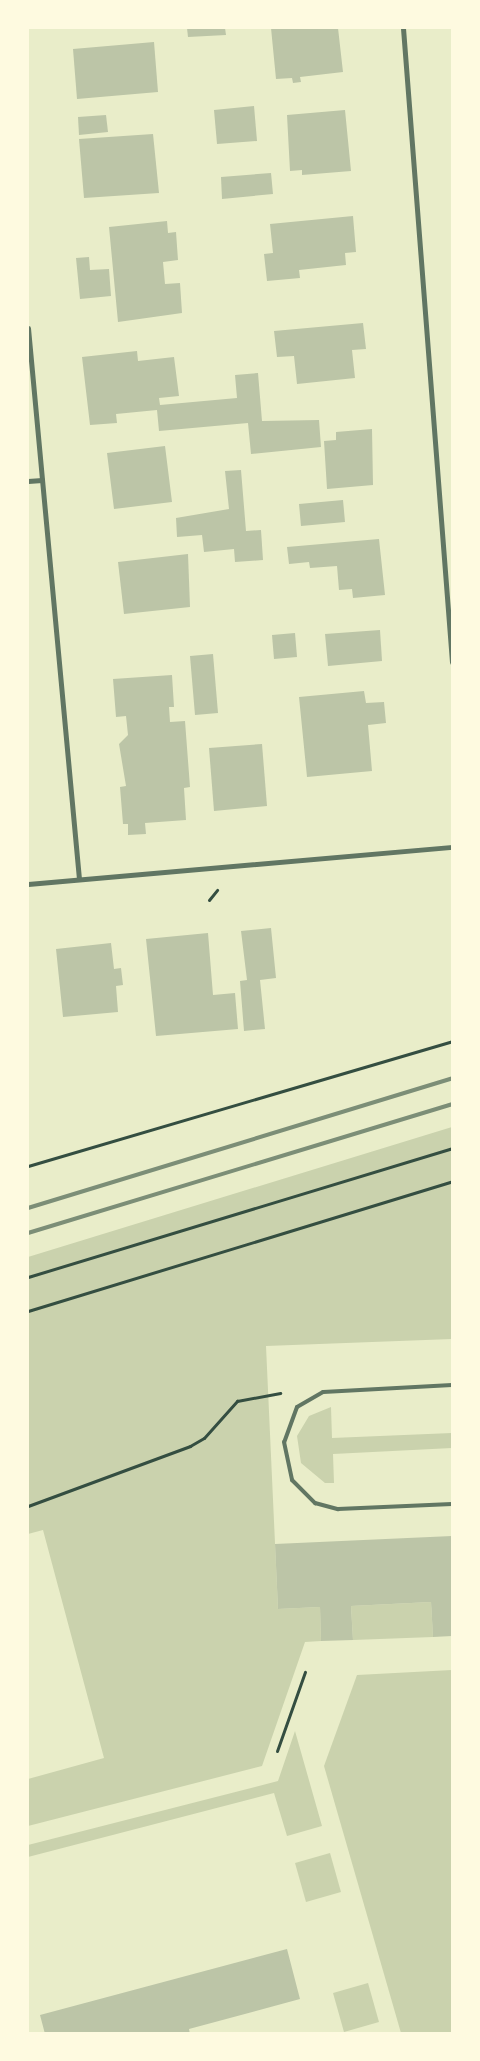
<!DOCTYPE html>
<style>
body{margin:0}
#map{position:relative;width:480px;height:2061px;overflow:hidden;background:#e9edc9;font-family:"Fira Sans",sans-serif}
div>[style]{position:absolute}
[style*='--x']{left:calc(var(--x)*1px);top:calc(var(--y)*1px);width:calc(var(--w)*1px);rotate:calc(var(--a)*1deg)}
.green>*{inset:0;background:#cad2ad}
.building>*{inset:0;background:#bcc5a7}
.path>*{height:3px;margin:-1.5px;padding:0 1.5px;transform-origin:1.5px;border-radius:1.5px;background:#344e41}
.service>*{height:4px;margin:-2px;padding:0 2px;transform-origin:2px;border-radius:2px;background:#617663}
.minor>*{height:5px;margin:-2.5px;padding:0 2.5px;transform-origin:2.5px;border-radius:2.5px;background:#617663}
.rail>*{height:4px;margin:-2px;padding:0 2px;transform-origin:2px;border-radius:2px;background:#7c8e77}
span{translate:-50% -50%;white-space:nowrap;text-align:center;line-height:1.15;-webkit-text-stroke:5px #fefae0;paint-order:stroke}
.frame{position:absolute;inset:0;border:29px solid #fefae0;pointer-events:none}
</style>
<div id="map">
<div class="green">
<i style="clip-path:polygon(452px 1127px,452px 1339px,266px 1346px,278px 1609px,320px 1607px,321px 1641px,305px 1642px,262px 1766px,28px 1826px,28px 1779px,104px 1758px,43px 1530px,28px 1534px,28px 1257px)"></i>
<i style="clip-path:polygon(331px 1407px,332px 1438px,452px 1433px,452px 1448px,333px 1454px,334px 1483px,325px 1483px,301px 1463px,297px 1436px,309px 1416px)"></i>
<i style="clip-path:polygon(431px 1602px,433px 1637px,353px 1640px,351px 1606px)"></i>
<i style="clip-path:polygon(452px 1670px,452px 2033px,401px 2033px,324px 1766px,357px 1675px)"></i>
<i style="clip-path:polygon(295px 1731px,322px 1826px,287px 1836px,274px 1793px,28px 1857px,28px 1845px,278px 1781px)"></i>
<i style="clip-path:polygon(330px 1853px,341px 1892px,306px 1902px,295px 1863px)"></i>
<i style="clip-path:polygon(368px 1983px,379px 2022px,344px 2032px,333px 1993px)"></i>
</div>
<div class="building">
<i style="clip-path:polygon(187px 28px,225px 28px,226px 35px,188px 37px)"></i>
<i style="clip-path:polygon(271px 28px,338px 28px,343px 72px,300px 77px,301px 82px,293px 83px,292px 78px,276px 79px)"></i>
<i style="clip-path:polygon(154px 42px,158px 92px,77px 99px,73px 49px)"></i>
<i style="clip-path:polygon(254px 106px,257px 141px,217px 144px,214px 110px)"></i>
<i style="clip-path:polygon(345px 110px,351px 171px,302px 175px,302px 170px,290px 171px,287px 115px)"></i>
<i style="clip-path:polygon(106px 115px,108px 132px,79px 135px,78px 117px)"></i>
<i style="clip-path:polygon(153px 134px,159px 193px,84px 198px,79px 139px)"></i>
<i style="clip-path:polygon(271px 173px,273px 194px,222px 199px,221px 177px)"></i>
<i style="clip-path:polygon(353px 216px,356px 252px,345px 253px,346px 265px,299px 270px,300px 278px,267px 281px,264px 254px,273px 253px,270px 224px)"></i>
<i style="clip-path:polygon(167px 221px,168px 233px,176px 232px,178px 260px,163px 262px,165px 284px,180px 283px,182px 313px,118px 322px,109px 227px)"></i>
<i style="clip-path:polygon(89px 257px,90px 270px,109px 269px,111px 296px,80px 299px,76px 258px)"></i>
<i style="clip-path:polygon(363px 323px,366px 349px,352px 350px,355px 378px,297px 384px,294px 356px,277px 357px,274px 331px)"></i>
<i style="clip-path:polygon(137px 351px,138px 361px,174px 357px,179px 396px,159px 398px,160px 405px,237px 398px,235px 375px,258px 373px,262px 421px,319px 420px,321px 447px,251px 454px,248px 423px,159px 431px,157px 410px,116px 414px,117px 423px,90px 425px,82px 357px)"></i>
<i style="clip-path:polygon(372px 429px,373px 485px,327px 489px,324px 441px,336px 440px,336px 432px)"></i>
<i style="clip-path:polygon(165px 446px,172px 502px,114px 509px,107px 453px)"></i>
<i style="clip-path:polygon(241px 470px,246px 531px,261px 530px,263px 560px,235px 562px,234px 549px,204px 552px,202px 535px,177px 537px,176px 518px,229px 509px,225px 471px)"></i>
<i style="clip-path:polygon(343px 500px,345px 522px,301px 526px,299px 504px)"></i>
<i style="clip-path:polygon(379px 539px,385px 595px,353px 598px,352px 589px,339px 590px,337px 566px,310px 568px,309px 562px,289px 564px,287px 547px)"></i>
<i style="clip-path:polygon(188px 554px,190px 607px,124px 614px,118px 562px)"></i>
<i style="clip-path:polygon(380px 630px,382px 661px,328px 666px,325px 634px)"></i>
<i style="clip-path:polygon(295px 633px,297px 657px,274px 659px,272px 635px)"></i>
<i style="clip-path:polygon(213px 654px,218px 713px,195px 715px,190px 656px)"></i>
<i style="clip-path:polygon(172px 675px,174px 707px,169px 707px,170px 722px,185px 721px,190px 787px,184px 788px,186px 820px,145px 823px,146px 834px,128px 835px,128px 824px,123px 824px,120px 787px,126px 786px,119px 744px,128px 735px,126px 716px,116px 717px,113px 679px)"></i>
<i style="clip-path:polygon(364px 691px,366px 703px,384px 702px,386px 723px,368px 725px,372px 771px,307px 777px,299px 697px)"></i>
<i style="clip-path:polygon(262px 744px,267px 806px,214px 811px,209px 748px)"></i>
<i style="clip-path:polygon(271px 928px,276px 978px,260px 980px,265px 1029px,244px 1031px,240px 981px,247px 980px,241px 931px)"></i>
<i style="clip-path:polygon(208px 933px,213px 995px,235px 993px,238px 1029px,156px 1036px,146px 939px)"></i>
<i style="clip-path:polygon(111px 943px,114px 969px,121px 968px,123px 985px,116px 986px,118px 1012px,63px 1017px,56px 949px)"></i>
<i style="clip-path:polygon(452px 1536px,452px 1636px,433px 1637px,431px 1602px,351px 1606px,353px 1640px,321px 1641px,320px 1607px,278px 1609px,275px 1544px)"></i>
<i style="clip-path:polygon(287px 1949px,300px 1999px,189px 2029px,190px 2034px,45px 2034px,40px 2015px)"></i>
</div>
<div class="path">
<i style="--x:209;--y:900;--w:13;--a:-51"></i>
<i style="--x:28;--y:1166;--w:442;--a:-16.4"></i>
<i style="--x:28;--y:1277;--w:443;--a:-16.9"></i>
<i style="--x:28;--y:1311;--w:443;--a:-17"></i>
<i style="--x:28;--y:1506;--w:173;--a:-20.3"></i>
<i style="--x:190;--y:1446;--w:16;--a:-30"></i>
<i style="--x:204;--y:1438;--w:50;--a:-48.3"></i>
<i style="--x:237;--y:1401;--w:44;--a:-10.5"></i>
<i style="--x:277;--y:1751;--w:84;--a:-70.5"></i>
</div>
<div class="service">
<i style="--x:452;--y:1385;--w:129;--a:176.9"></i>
<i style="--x:323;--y:1392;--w:30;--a:150"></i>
<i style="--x:297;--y:1407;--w:37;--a:110"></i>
<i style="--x:284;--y:1442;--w:39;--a:78"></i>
<i style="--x:292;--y:1480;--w:33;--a:45"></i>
<i style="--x:315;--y:1503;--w:24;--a:15"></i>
<i style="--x:338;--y:1509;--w:114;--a:-2.5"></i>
</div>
<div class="minor">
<i style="--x:403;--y:28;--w:636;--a:85.58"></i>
<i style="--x:28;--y:328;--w:553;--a:84.71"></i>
<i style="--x:28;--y:481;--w:14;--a:-4"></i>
<i style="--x:28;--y:884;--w:426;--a:-5"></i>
</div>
<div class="rail">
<i style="--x:28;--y:1208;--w:443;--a:-17"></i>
<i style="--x:28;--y:1233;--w:443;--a:-16.9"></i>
</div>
<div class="frame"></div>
</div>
